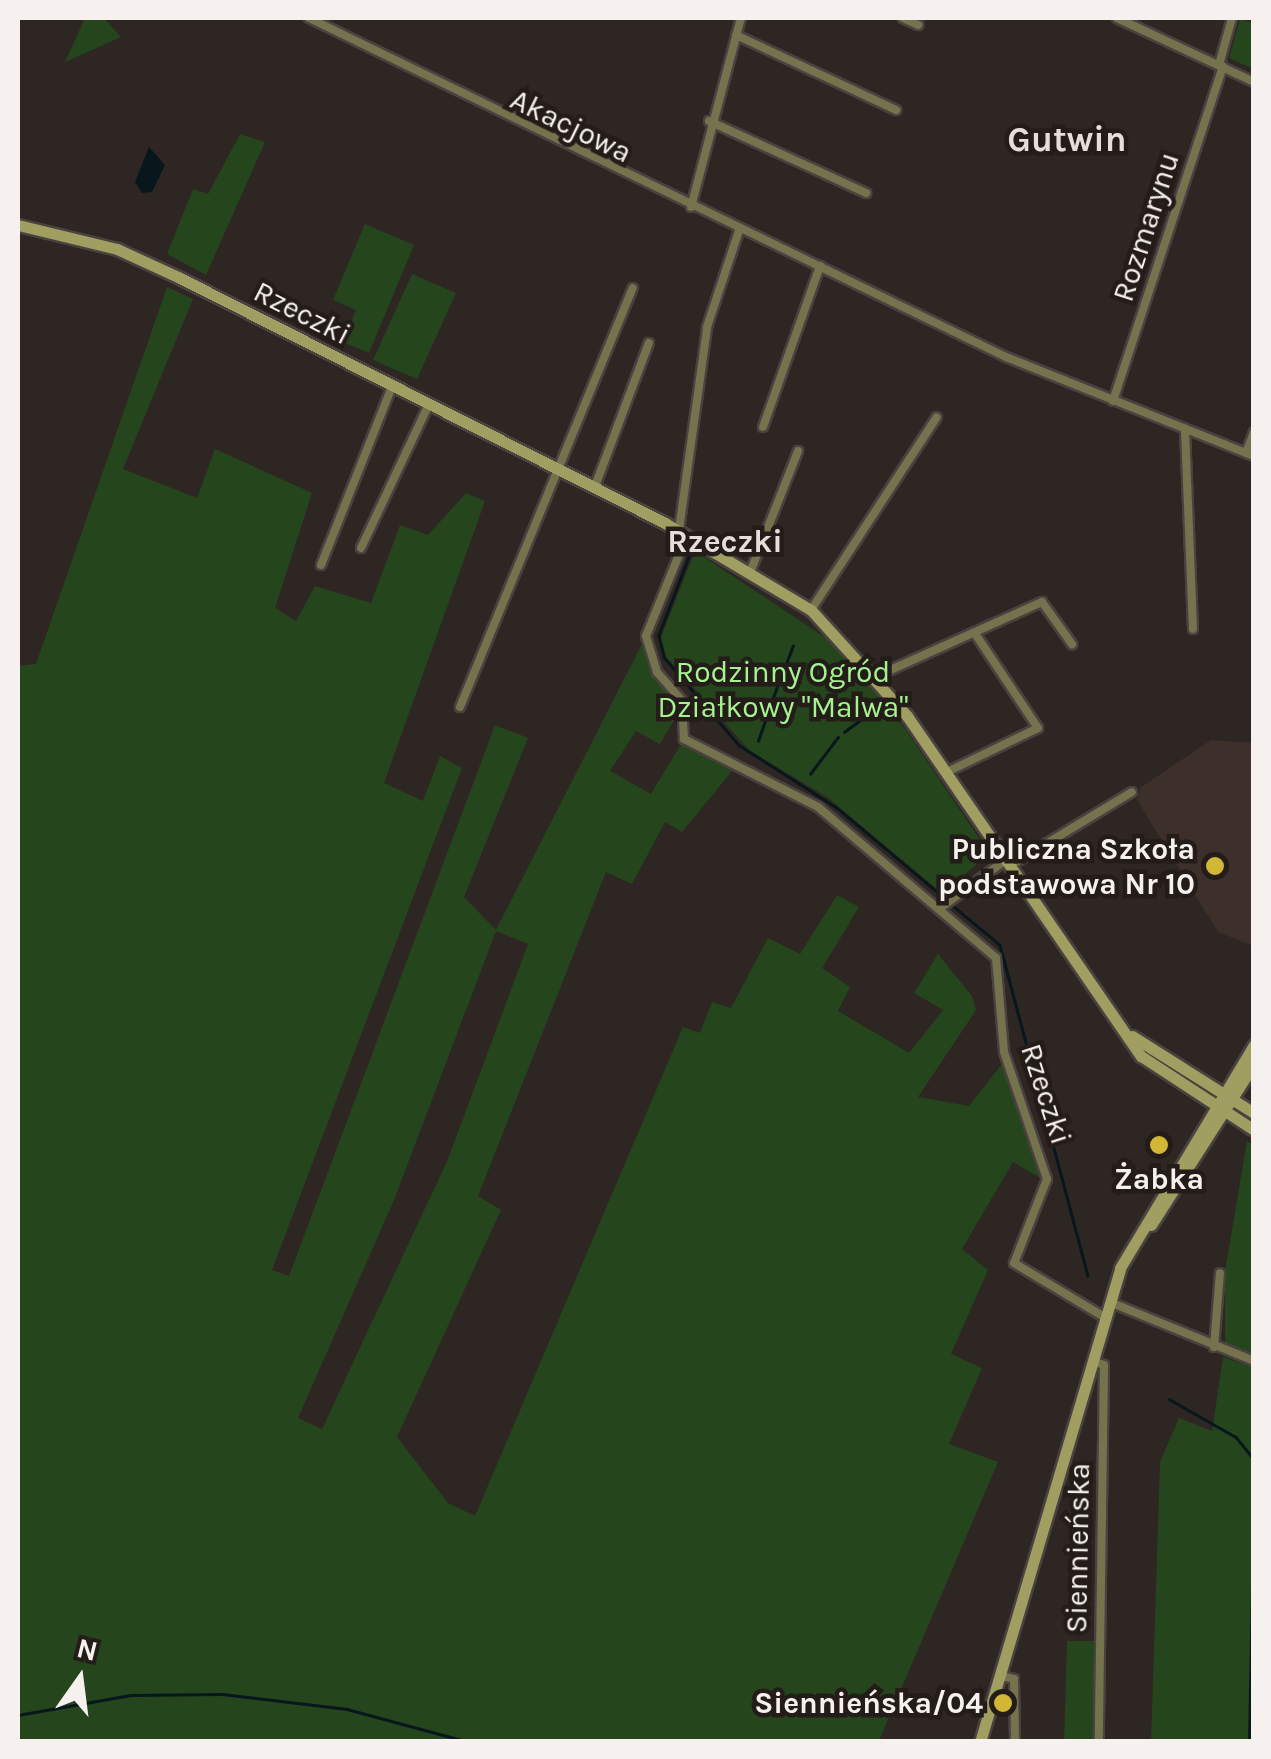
<!DOCTYPE html>
<meta charset="utf-8">
<style>
body{margin:0}
#map{position:relative;width:1271px;height:1759px;overflow:hidden;background:#2e2623;font-family:Karla,sans-serif}
div>[style]{position:absolute}
[style*='--x']{left:calc(var(--x)*1px);top:calc(var(--y)*1px);width:calc(var(--w)*1px);rotate:calc(var(--a)*1deg)}
.built>*{inset:0;background:#3d2f2a}
.green>*{inset:0;background:#25451c}
.water>*{inset:0;background:#07171c}
.stream>*{height:2.5px;margin:-1.25px;padding:0 1.25px;transform-origin:1.25px;border-radius:1.25px;background:#07171c}
.roads{filter:drop-shadow(2px 0 #4a4240) drop-shadow(-2px 0 #4a4240) drop-shadow(0 2px #4a4240) drop-shadow(0 -2px #4a4240)}
.minor>*{height:8px;margin:-4px;padding:0 4px;transform-origin:4px;border-radius:4px;background:#74734d}
.secondary>*{height:11px;margin:-5.5px;padding:0 5.5px;transform-origin:5.5px;border-radius:5.5px;background:#a09e60}
.dots>*{width:28px;height:28px;translate:-50% -50%;box-sizing:border-box;border:5px solid #241c19;border-radius:50%}
span{translate:-50% -50%;white-space:nowrap;text-align:center;line-height:1.15;-webkit-text-stroke:9px #241c19;paint-order:stroke}
.street-label{font-size:30px;color:#f6f1ef}
.park-label{font-size:30px;color:#a5f390}
.poi-label{font-size:30px;color:#f6f1ef;font-weight:700}
.right{translate:-100% -50%;text-align:right}
.neighbourhood-label{font-size:32px;color:#e8ddd9;font-weight:700}
.quarter-label{font-size:35px;color:#e8ddd9;font-weight:700}
.frame{position:absolute;inset:0;border:20px solid #f6f1ef;pointer-events:none}
.north{position:absolute;left:30px;top:1629px;width:100px;height:100px;-webkit-text-stroke:8px #241c19;paint-order:stroke;rotate:14deg;font-size:28px;font-weight:700;line-height:40px;text-align:center;color:#f6f1ef}
.north::after{content:'';display:block;margin:auto;width:35px;height:45px;background:#f6f1ef;clip-path:polygon(50% 0,100% 100%,50% 72%,0 100%)}
</style>
<div id="map">
<div class="built">
<i style="clip-path:polygon(1211px 740px,1253px 743px,1253px 946px,1218px 932px,1137px 800px,1140px 788px)"></i>
</div>
<div class="green">
<i style="clip-path:polygon(85px 18px,104px 18px,121px 37px,65px 62px)"></i>
<i style="clip-path:polygon(1240px 19px,1253px 23px,1253px 69px,1229px 58px)"></i>
<i style="clip-path:polygon(240px 134px,265px 142px,206px 275px,167px 254px,193px 189px,208px 194px)"></i>
<i style="clip-path:polygon(365px 224px,414px 245px,369px 353px,343px 342px,356px 310px,333px 300px)"></i>
<i style="clip-path:polygon(412px 274px,456px 293px,417px 379px,373px 360px)"></i>
<i style="clip-path:polygon(evenodd,167px 287px,193px 299px,123px 469px,197px 498px,215px 449px,312px 493px,275px 608px,296px 621px,315px 586px,371px 603px,400px 525px,428px 535px,466px 493px,485px 501px,384px 783px,423px 801px,440px 756px,462px 768px,272px 1270px,289px 1276px,495px 725px,528px 738px,464px 897px,496px 930px,646px 636px,677px 715px,660px 744px,636px 731px,610px 771px,651px 794px,681px 744px,732px 771px,682px 832px,665px 822px,632px 884px,606px 872px,478px 1196px,501px 1210px,397px 1437px,448px 1503px,475px 1516px,683px 1027px,700px 1033px,712px 1002px,731px 1008px,768px 938px,800px 954px,837px 895px,859px 907px,822px 968px,850px 987px,838px 1011px,909px 1053px,943px 1010px,914px 993px,938px 954px,972px 996px,976px 1010px,918px 1097px,969px 1106px,1002px 1064px,1044px 1180px,1013px 1162px,962px 1249px,988px 1270px,951px 1354px,982px 1368px,949px 1444px,998px 1462px,879px 1741px,18px 1742px,18px 666px,36px 664px,167px 287px,496px 931px,528px 944px,448px 1159px,322px 1429px,298px 1418px,394px 1200px,496px 931px)"></i>
<i style="clip-path:polygon(695px 551px,841px 648px,906px 730px,989px 853px,943px 894px,827px 797px,750px 751px,667px 658px,660px 640px)"></i>
<i style="clip-path:polygon(1247px 1141px,1254px 1145px,1253px 1355px,1225px 1345px,1225px 1271px)"></i>
<i style="clip-path:polygon(1223px 1357px,1253px 1367px,1253px 1741px,1151px 1741px,1160px 1462px,1179px 1418px,1212px 1431px)"></i>
<i style="clip-path:polygon(1067px 1641px,1096px 1641px,1094px 1741px,1064px 1741px)"></i>
</div>
<div class="water">
<i style="clip-path:polygon(149px 147px,165px 165px,152px 192px,142px 193px,135px 182px)"></i>
</div>
<div class="stream">
<i style="--x:689;--y:557;--w:84;--a:111"></i>
<i style="--x:659;--y:635;--w:23;--a:77"></i>
<i style="--x:664;--y:657;--w:116;--a:49.6"></i>
<i style="--x:739;--y:745;--w:115;--a:32.6"></i>
<i style="--x:836;--y:807;--w:138;--a:40"></i>
<i style="--x:784;--y:669;--w:25;--a:-69"></i>
<i style="--x:844;--y:732;--w:47;--a:-36.4"></i>
<i style="--x:758;--y:741;--w:70;--a:-70.8"></i>
<i style="--x:810;--y:774;--w:46;--a:-52.9"></i>
<i style="--x:952;--y:905;--w:62;--a:39.8"></i>
<i style="--x:1000;--y:945;--w:342;--a:75.1"></i>
<i style="--x:1169;--y:1399;--w:77;--a:29.6"></i>
<i style="--x:1236;--y:1437;--w:28;--a:51"></i>
<i style="--x:18;--y:1715;--w:114;--a:-10.1"></i>
<i style="--x:130;--y:1695;--w:92;--a:-0.6"></i>
<i style="--x:222;--y:1694;--w:126;--a:6.8"></i>
<i style="--x:347;--y:1709;--w:126;--a:15.1"></i>
<i style="--x:1249;--y:1742;--w:264;--a:-88.9"></i>
</div>
<div class="roads">
<div class="minor">
<i style="--x:309;--y:18;--w:775;--a:25.94"></i>
<i style="--x:1006;--y:357;--w:267;--a:21.8"></i>
<i style="--x:903;--y:18;--w:17;--a:25"></i>
<i style="--x:1117;--y:18;--w:151;--a:25"></i>
<i style="--x:736;--y:35;--w:177;--a:25.1"></i>
<i style="--x:1219;--y:65;--w:49;--a:-74.5"></i>
<i style="--x:709;--y:121;--w:173;--a:24.6"></i>
<i style="--x:691;--y:207;--w:196;--a:-75.2"></i>
<i style="--x:1113;--y:401;--w:352;--a:-71.8"></i>
<i style="--x:763;--y:427;--w:171;--a:-70.5"></i>
<i style="--x:1185;--y:430;--w:199;--a:87.7"></i>
<i style="--x:1246;--y:453;--w:22;--a:-69"></i>
<i style="--x:594;--y:489;--w:156;--a:-69.4"></i>
<i style="--x:679;--y:530;--w:205;--a:-82.1"></i>
<i style="--x:707;--y:327;--w:104;--a:-71.6"></i>
<i style="--x:687;--y:535;--w:109;--a:112.1"></i>
<i style="--x:646;--y:636;--w:38;--a:73"></i>
<i style="--x:657;--y:672;--w:38;--a:49"></i>
<i style="--x:682;--y:701;--w:38;--a:87"></i>
<i style="--x:684;--y:739;--w:150;--a:26.9"></i>
<i style="--x:818;--y:807;--w:233;--a:40.3"></i>
<i style="--x:996;--y:958;--w:94;--a:85.1"></i>
<i style="--x:1004;--y:1052;--w:134;--a:71.3"></i>
<i style="--x:1047;--y:1179;--w:90;--a:111.4"></i>
<i style="--x:1014;--y:1263;--w:107;--a:30.9"></i>
<i style="--x:361;--y:548;--w:157;--a:-64.7"></i>
<i style="--x:321;--y:565;--w:192;--a:-68.3"></i>
<i style="--x:751;--y:570;--w:128;--a:-68.4"></i>
<i style="--x:811;--y:610;--w:230;--a:-56.9"></i>
<i style="--x:877;--y:676;--w:181;--a:-24.2"></i>
<i style="--x:1042;--y:602;--w:52;--a:54.5"></i>
<i style="--x:460;--y:707;--w:453;--a:-67.6"></i>
<i style="--x:945;--y:773;--w:103;--a:-25.8"></i>
<i style="--x:1038;--y:728;--w:115;--a:-123.7"></i>
<i style="--x:1011;--y:865;--w:141;--a:-31.1"></i>
<i style="--x:943;--y:906;--w:79;--a:-36.3"></i>
<i style="--x:1112;--y:1303;--w:153;--a:22.2"></i>
<i style="--x:1214;--y:1347;--w:74;--a:-85.4"></i>
<i style="--x:1095;--y:1362;--w:9;--a:18"></i>
<i style="--x:1104;--y:1365;--w:377;--a:90.8"></i>
<i style="--x:1002;--y:1676;--w:12;--a:14"></i>
<i style="--x:1014;--y:1679;--w:63;--a:89.1"></i>
</div>
<div class="secondary">
<i style="--x:18;--y:225;--w:102;--a:13.6"></i>
<i style="--x:117;--y:249;--w:69;--a:24.7"></i>
<i style="--x:180;--y:278;--w:543;--a:26.8"></i>
<i style="--x:665;--y:523;--w:170;--a:30.8"></i>
<i style="--x:811;--y:610;--w:143;--a:47.8"></i>
<i style="--x:907;--y:716;--w:413;--a:55.5"></i>
<i style="--x:1141;--y:1056;--w:135;--a:33.2"></i>
<i style="--x:1132;--y:1036;--w:144;--a:32.3"></i>
<i style="--x:1151;--y:1225;--w:191;--a:-57.4"></i>
<i style="--x:980;--y:1742;--w:494;--a:-73.5"></i>
<i style="--x:1120;--y:1268;--w:260;--a:-59"></i>
</div>
</div>
<div class="dots">
<i style="left:1215px;top:866px;background:#d2b736"></i>
<i style="left:1159px;top:1145px;background:#d2b736"></i>
<i style="left:1003px;top:1703px;background:#d2b736"></i>
</div>
<div class="street-label">
<span style="left:571px;top:126px;rotate:26deg">Akacjowa</span>
<span style="left:1146px;top:227px;rotate:-72deg">Rozmarynu</span>
<span style="left:302px;top:313px;rotate:27deg">Rzeczki</span>
<span style="left:1046px;top:1094px;rotate:72deg">Rzeczki</span>
<span style="left:1078px;top:1548px;rotate:-89deg">Siennieńska</span>
</div>
<div class="park-label">
<span style="left:783px;top:689px">Rodzinny Ogród<br>Działkowy "Malwa"</span>
</div>
<div class="poi-label">
<span class="right" style="left:1195px;top:866px">Publiczna Szkoła<br>podstawowa Nr 10</span>
<span style="left:1159px;top:1179px">Żabka</span>
<span class="right" style="left:983px;top:1703px">Siennieńska/04</span>
</div>
<div class="neighbourhood-label">
<span style="left:725px;top:542px">Rzeczki</span>
</div>
<div class="quarter-label">
<span style="left:1067px;top:140px">Gutwin</span>
</div>
<div class="frame"></div>
<div class="north">N</div>
</div>
